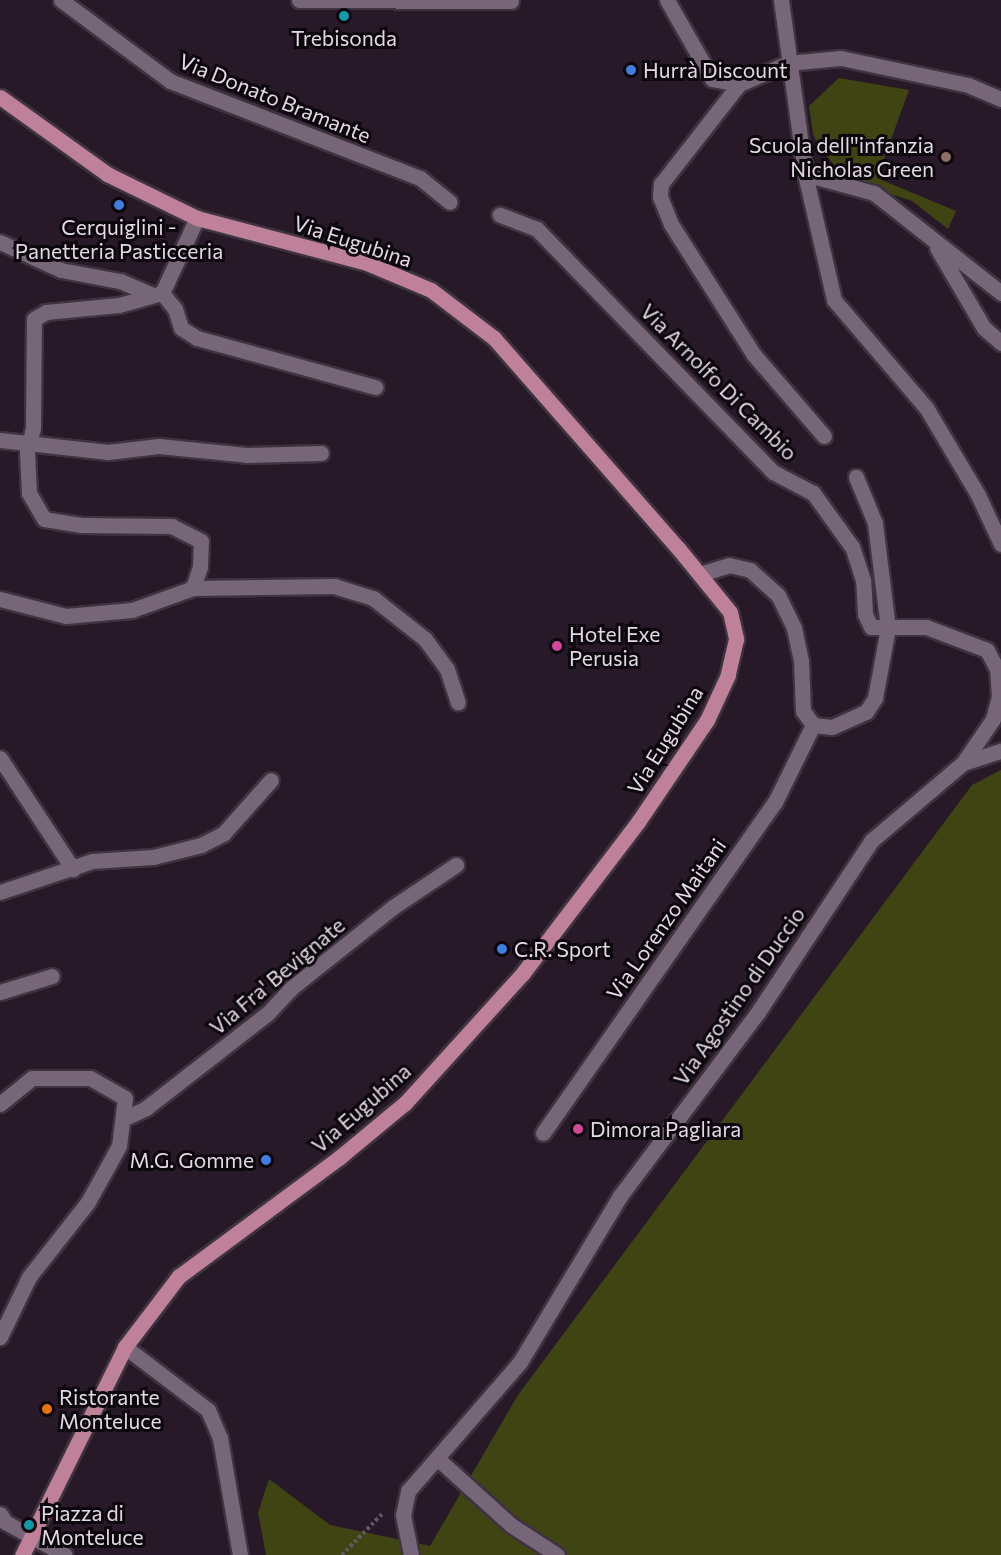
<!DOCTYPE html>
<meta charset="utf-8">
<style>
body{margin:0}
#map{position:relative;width:1001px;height:1555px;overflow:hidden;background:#271928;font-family:Commissioner,sans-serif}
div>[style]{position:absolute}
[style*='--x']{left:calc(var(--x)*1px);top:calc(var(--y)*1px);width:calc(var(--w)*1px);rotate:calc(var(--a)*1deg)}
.green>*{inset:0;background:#404413}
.path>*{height:4px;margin-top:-2px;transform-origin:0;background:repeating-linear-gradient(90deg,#645765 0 3px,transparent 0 6px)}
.roads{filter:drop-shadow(2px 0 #3e333f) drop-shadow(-2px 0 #3e333f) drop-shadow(0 2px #3e333f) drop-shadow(0 -2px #3e333f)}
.minor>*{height:15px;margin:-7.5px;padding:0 7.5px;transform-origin:7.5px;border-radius:7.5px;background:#766678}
.major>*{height:15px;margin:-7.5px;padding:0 7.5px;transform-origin:7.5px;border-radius:7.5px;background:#bf8099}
.dots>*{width:16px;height:16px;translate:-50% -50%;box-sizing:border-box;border:3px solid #0c060d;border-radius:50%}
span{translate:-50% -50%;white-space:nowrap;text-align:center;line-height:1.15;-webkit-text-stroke:6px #0c060d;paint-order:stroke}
.poi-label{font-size:21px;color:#e3d9e4}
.left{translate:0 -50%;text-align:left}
.right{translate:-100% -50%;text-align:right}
.street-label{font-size:21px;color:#e3d9e4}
</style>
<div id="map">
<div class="green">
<i style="clip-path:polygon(839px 78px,909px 90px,877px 178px,956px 211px,948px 229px,912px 201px,847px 179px,820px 149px,813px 134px,809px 106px)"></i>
<i style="clip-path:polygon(1001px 770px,1001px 1555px,266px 1555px,258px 1513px,269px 1479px,330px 1525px,430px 1546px,518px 1395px,972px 785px)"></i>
</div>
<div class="path">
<i style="--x:342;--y:1555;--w:59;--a:-45.7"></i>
</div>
<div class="roads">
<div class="minor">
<i style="--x:61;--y:0;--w:136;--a:36.6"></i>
<i style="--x:170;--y:81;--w:268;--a:21.2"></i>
<i style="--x:420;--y:178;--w:38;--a:39"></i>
<i style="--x:299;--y:0;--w:212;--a:0.3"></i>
<i style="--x:667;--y:0;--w:91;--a:60.3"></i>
<i style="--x:712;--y:79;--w:27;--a:10"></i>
<i style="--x:781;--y:0;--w:176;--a:82.1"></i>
<i style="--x:805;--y:174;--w:129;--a:77"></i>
<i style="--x:834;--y:300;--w:143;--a:49.5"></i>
<i style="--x:927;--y:409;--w:100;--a:59.3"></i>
<i style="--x:978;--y:495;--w:54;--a:64.9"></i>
<i style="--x:805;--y:174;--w:72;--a:15.4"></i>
<i style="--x:874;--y:193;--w:162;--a:38.2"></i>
<i style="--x:0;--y:242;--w:67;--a:24.7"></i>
<i style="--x:61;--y:270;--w:60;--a:10.6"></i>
<i style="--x:120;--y:281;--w:36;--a:23"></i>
<i style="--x:937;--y:248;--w:93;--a:59.6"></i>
<i style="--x:984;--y:328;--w:23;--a:41"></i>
<i style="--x:162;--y:293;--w:21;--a:51"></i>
<i style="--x:175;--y:309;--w:20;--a:72"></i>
<i style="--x:181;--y:328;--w:19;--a:32"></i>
<i style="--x:197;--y:338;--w:185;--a:15.4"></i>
<i style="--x:824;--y:436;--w:107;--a:-130.8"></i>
<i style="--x:754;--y:355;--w:155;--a:-122.4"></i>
<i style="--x:671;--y:224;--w:29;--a:-112"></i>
<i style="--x:660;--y:197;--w:13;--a:-86"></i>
<i style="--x:661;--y:184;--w:127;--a:-52"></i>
<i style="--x:739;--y:84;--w:53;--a:-23.2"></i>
<i style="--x:788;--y:63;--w:53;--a:-5.4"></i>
<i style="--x:841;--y:58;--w:130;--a:12"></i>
<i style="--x:968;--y:85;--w:36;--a:23"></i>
<i style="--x:0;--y:440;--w:109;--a:6.3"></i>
<i style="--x:108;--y:452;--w:51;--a:-6.7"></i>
<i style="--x:159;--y:446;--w:88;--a:5.8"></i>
<i style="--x:247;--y:455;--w:74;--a:-1.5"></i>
<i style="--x:700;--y:574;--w:30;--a:-17"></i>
<i style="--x:729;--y:565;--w:22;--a:13"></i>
<i style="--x:750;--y:570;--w:38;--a:42"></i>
<i style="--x:778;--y:595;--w:37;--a:64"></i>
<i style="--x:794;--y:628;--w:33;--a:78"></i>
<i style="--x:801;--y:660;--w:51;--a:87.8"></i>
<i style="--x:803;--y:711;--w:17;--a:54"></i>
<i style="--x:813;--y:725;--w:19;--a:6"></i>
<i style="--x:832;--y:727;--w:37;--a:-24"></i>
<i style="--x:866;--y:712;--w:17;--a:-57"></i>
<i style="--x:875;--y:698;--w:71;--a:-79.5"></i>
<i style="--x:888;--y:628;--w:106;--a:-97.1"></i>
<i style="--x:875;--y:523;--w:50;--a:-112.4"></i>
<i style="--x:193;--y:588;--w:141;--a:-0.8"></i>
<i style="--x:334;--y:586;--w:41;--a:17.1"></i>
<i style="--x:373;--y:598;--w:66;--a:38.3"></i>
<i style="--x:425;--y:639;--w:37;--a:54"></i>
<i style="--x:447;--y:669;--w:35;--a:72"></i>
<i style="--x:0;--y:599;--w:68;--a:14.4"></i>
<i style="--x:66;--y:616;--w:66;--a:-5.2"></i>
<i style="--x:132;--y:610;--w:65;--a:-19.8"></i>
<i style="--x:193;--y:588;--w:22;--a:-72"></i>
<i style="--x:200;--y:567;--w:26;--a:-88"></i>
<i style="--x:201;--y:541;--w:33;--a:-153"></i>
<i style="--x:172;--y:526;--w:91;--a:-179.4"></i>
<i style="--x:81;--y:525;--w:37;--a:-171"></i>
<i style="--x:44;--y:519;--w:30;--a:-120"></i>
<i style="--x:29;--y:493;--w:41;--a:-92.8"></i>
<i style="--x:27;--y:452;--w:25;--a:-76"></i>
<i style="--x:33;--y:428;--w:109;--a:-89.5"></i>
<i style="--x:34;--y:319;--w:14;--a:-30"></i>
<i style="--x:46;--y:312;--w:73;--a:-5.5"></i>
<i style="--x:119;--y:305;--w:45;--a:-15.6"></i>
<i style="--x:162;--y:293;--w:83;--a:-65"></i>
<i style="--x:0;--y:758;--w:133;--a:56.7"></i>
<i style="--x:963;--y:763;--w:40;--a:-18"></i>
<i style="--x:0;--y:892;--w:97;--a:-18.6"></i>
<i style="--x:92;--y:861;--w:61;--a:-3.8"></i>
<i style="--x:153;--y:857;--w:49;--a:-14"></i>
<i style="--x:201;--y:845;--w:25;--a:-27"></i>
<i style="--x:223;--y:834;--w:72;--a:-48.4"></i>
<i style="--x:0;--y:992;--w:54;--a:-17.1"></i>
<i style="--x:0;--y:1104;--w:41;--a:-39.1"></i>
<i style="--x:32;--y:1078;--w:58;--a:0"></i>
<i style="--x:90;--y:1078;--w:40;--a:29.7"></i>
<i style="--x:125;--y:1098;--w:48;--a:97.1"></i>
<i style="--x:119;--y:1146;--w:64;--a:119"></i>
<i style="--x:88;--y:1202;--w:95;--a:128.2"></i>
<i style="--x:29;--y:1277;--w:67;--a:115.8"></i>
<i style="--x:125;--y:1118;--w:23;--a:-25"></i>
<i style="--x:146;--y:1108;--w:155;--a:-37.9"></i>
<i style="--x:268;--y:1013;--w:33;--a:-47"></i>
<i style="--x:290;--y:989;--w:132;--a:-38.5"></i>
<i style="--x:393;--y:907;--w:76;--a:-33.7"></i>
<i style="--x:543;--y:1133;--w:404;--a:-55"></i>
<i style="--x:775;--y:802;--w:86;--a:-63.7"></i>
<i style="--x:125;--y:1347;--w:104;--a:37.2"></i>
<i style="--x:208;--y:1410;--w:30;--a:67"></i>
<i style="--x:220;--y:1438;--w:119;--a:80.3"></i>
<i style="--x:438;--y:1459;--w:98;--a:42.1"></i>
<i style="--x:511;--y:1525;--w:55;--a:33.1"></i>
<i style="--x:0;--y:1514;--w:9;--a:58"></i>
<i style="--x:5;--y:1522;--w:68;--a:28.8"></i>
<i style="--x:411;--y:1555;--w:41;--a:-101.3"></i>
<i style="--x:403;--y:1515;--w:25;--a:-78"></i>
<i style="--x:408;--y:1491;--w:171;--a:-49"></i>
<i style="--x:520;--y:1362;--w:194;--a:-58.9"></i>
<i style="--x:620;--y:1196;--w:230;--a:-53.1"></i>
<i style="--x:758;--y:1012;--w:205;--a:-56.5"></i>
<i style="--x:871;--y:841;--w:121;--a:-40.3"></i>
<i style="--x:963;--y:763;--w:53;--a:-55.7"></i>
<i style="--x:993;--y:719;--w:23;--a:-75"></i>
<i style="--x:999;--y:697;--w:28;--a:-94"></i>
<i style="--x:997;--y:669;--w:21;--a:-118"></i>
<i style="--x:987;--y:650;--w:65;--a:-159.3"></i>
<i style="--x:926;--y:627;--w:55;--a:180"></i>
<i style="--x:871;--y:627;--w:14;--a:-115"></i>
<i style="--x:865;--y:614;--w:34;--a:-93"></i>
<i style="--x:863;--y:580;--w:35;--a:-108"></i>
<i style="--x:852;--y:547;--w:67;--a:-125.8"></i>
<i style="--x:813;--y:493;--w:45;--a:-152.3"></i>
<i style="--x:773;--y:472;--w:339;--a:-134.2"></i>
<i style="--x:537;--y:229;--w:40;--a:-159"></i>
</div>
<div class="major">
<i style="--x:0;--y:97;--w:132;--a:35.7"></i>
<i style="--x:107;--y:174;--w:100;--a:26.1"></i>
<i style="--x:197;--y:218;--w:176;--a:14.8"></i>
<i style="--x:367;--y:263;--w:69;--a:22.9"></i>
<i style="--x:431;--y:290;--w:79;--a:37.3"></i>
<i style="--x:494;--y:338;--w:279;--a:48.8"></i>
<i style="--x:678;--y:548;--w:82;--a:50.9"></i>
<i style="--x:730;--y:612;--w:28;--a:77"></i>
<i style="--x:736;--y:639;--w:37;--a:103"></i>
<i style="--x:728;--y:675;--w:50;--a:115"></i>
<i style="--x:707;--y:720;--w:123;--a:124.1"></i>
<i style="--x:638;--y:822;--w:190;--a:127.3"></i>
<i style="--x:523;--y:973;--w:176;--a:132.2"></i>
<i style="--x:405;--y:1103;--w:85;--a:140.3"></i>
<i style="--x:340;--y:1157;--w:200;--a:143.5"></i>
<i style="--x:179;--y:1276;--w:89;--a:127.3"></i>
<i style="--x:125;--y:1347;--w:232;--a:116.3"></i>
</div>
</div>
<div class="dots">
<i style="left:344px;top:16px;background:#0f9aa8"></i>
<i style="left:631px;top:70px;background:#3f7fe0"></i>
<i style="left:946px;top:157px;background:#8d6e63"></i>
<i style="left:119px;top:205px;background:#3f7fe0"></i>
<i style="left:557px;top:646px;background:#d1479c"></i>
<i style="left:502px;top:949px;background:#3f7fe0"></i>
<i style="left:578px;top:1129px;background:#d1479c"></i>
<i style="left:266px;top:1160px;background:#3f7fe0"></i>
<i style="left:47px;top:1409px;background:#e8710a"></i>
<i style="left:29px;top:1525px;background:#0f9aa8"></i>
</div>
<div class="poi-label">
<span style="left:344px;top:38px">Trebisonda</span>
<span class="left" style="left:643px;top:70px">Hurrà Discount</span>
<span class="right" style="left:934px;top:157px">Scuola dell''infanzia<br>Nicholas Green</span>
<span style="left:119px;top:239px">Cerquiglini -<br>Panetteria Pasticceria</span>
<span class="left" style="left:569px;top:646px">Hotel Exe<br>Perusia</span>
<span class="left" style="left:514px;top:949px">C.R. Sport</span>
<span class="left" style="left:590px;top:1129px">Dimora Pagliara</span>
<span class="right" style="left:254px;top:1160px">M.G. Gomme</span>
<span class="left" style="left:59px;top:1409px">Ristorante<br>Monteluce</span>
<span class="left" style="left:41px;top:1525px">Piazza di<br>Monteluce</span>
</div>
<div class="street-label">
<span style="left:275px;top:98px;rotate:22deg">Via Donato Bramante</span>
<span style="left:353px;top:241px;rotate:18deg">Via Eugubina</span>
<span style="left:719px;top:382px;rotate:45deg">Via Arnolfo Di Cambio</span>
<span style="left:665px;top:740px;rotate:-58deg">Via Eugubina</span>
<span style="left:666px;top:919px;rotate:-55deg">Via Lorenzo Maitani</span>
<span style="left:277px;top:976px;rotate:-40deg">Via Fra' Bevignate</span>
<span style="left:739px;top:996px;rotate:-55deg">Via Agostino di Duccio</span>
<span style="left:361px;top:1108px;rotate:-41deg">Via Eugubina</span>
</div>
</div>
